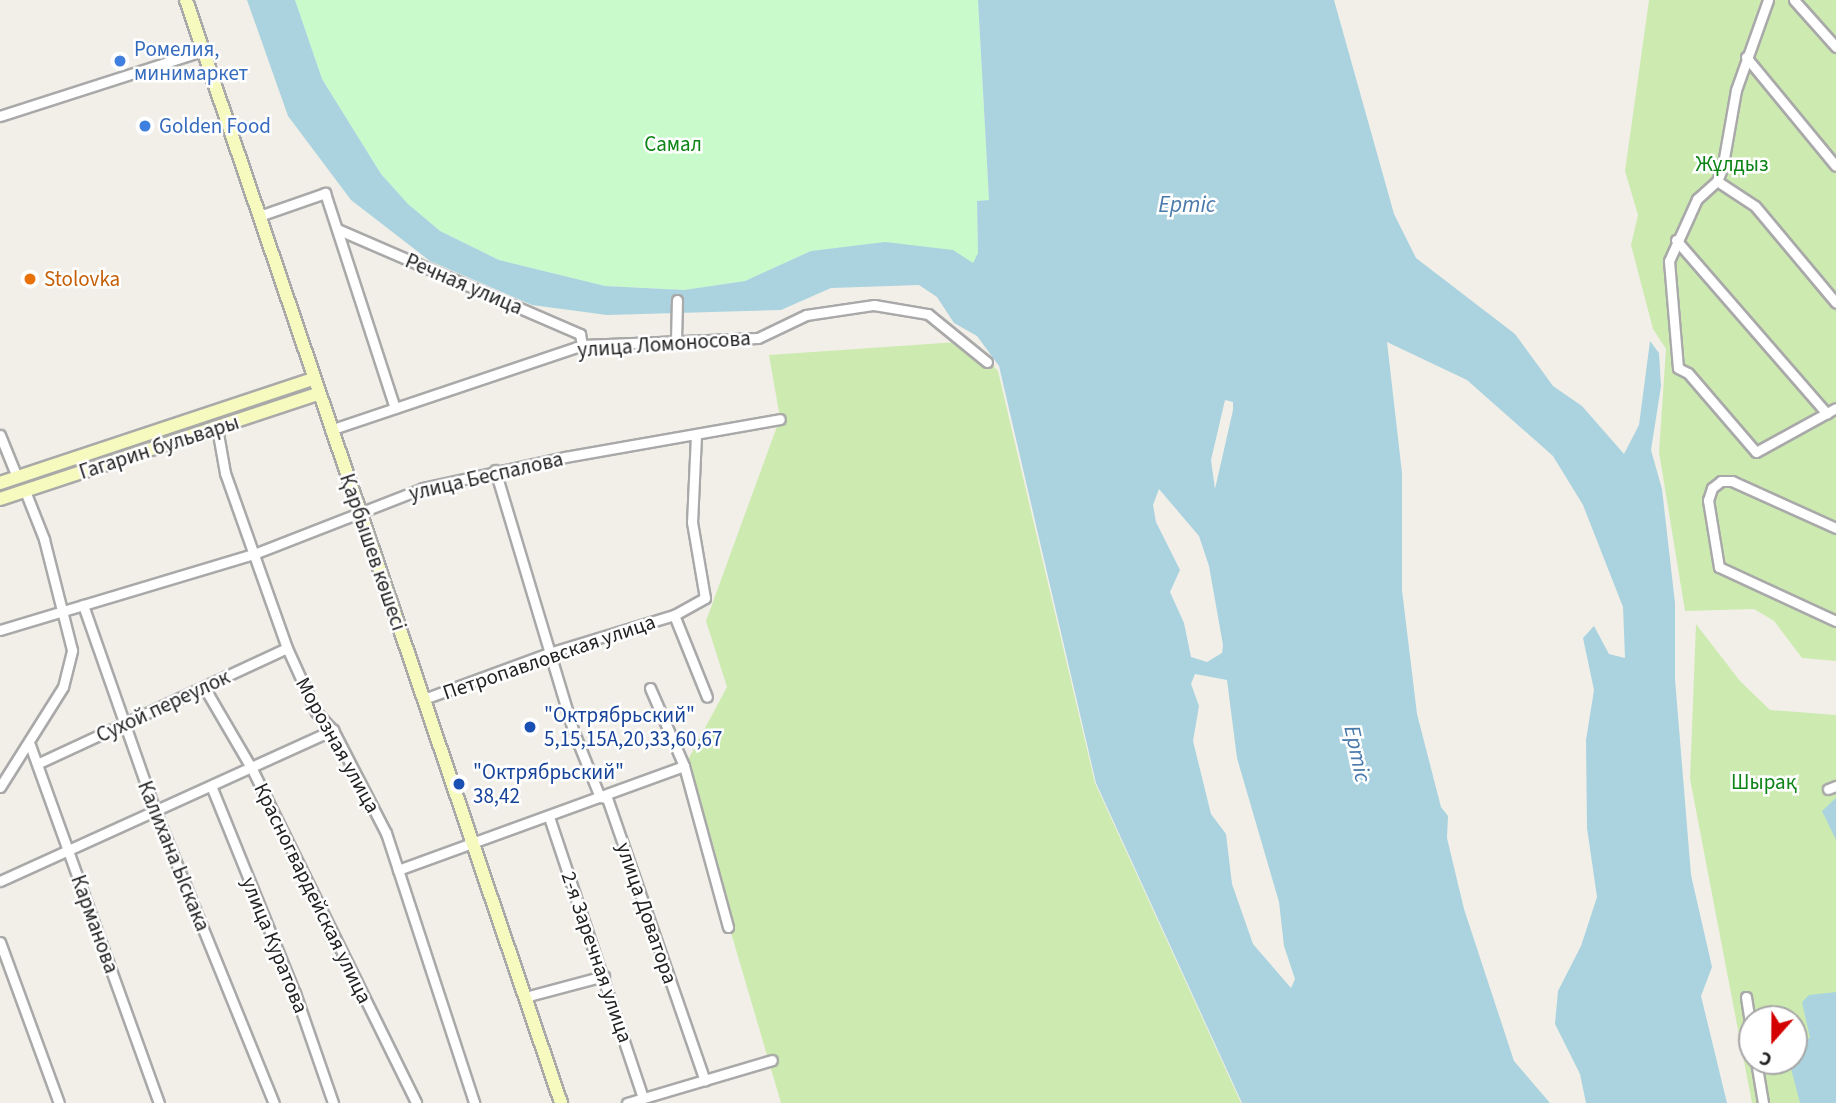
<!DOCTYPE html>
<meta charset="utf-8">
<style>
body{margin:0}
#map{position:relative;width:1836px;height:1103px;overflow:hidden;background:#f2efe9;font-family:"Source Sans 3",sans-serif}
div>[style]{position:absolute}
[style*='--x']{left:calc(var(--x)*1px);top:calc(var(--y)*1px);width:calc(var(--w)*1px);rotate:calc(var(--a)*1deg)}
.grass>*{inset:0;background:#cdebb0}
.park>*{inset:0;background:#c8facc}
.water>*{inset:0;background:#aad3df}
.roads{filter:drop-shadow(2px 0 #a9a9a9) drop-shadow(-2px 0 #a9a9a9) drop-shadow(0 2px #a9a9a9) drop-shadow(0 -2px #a9a9a9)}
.minor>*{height:9px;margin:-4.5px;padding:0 4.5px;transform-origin:4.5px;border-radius:4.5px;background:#fff}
.secondary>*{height:12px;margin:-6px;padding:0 6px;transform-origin:6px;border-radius:6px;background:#f7fabf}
.dots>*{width:19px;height:19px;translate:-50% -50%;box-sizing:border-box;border:4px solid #fff;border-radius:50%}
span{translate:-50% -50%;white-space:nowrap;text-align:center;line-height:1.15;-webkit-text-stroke:5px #fff;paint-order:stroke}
.shop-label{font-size:21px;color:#366cbe}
.left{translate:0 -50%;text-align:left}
.park-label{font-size:21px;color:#0c8416}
.food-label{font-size:21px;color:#c56008}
.street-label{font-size:21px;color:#222}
.transit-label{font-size:21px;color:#164399}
.water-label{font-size:23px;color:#4a7aab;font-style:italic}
.north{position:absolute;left:1738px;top:1005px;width:70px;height:70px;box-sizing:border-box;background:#fff;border:2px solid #a7a7a7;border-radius:50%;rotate:201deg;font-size:19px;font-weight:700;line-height:28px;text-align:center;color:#222}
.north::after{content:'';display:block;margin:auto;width:24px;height:32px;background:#d40000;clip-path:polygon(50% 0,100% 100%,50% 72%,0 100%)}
</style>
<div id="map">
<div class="grass">
<i style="clip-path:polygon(1649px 0,1836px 0,1836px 661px,1802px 658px,1774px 621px,1754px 609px,1685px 611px,1659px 452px,1666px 349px,1653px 329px,1631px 245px,1638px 215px,1625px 171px)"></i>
<i style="clip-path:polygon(972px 341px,998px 371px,1095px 783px,1241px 1103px,781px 1103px,683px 769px,727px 687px,706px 621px,780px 418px,769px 355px)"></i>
<i style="clip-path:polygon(evenodd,1696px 624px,1740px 681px,1770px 710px,1836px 715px,1836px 1103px,1752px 1103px,1690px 779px,1696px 624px,1752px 1019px,1794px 1019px,1794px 1061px,1752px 1061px,1752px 1019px)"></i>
</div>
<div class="park">
<i style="clip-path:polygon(295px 0,978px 0,989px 200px,977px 201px,978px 253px,973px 264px,811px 251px,745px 281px,684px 290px,605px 286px,499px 260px,440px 231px,408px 204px,381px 174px,322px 79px)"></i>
</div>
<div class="water">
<i style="clip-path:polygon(evenodd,247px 0,295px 0,322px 79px,381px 174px,408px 204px,440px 231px,499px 260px,605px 286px,684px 290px,745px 281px,811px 251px,885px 242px,953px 250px,973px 263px,978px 253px,977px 201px,989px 200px,978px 0,1334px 0,1394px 214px,1416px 258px,1515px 334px,1553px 386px,1582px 406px,1624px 454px,1639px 425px,1650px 341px,1659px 353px,1661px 386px,1651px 450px,1662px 489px,1675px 603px,1675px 679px,1691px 875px,1712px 967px,1701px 996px,1727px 1103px,1586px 1103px,1580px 1074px,1555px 1024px,1558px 991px,1581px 946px,1597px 897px,1587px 828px,1586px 740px,1594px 690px,1583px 638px,1594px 626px,1609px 654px,1625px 658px,1623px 607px,1583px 505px,1553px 456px,1467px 380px,1387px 342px,1402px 473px,1402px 590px,1417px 714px,1441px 807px,1448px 816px,1447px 838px,1464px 909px,1514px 1061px,1550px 1103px,1242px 1103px,1096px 783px,999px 366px,977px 336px,954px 323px,937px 297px,919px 285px,831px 288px,781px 310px,607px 315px,532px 305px,430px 261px,351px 200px,288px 116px,247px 0,1225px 400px,1233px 402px,1233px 410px,1215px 489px,1211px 460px,1225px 400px,247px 0,1159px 489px,1199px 536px,1209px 566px,1223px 645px,1222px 653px,1207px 662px,1191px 657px,1184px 623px,1170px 592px,1180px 570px,1156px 522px,1153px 505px,1159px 489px,247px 0,1195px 674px,1227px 680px,1237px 758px,1279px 902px,1284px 946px,1295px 979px,1291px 988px,1253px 944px,1232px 884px,1226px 834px,1211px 814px,1193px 741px,1199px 706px,1191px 684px,1195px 674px)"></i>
<i style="clip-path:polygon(1836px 798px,1836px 840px,1822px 811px)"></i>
<i style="clip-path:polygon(1836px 992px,1836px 1103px,1800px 1103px,1789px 1061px,1794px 1061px,1794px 1045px,1810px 1038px,1802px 1002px,1809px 995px)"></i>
</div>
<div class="roads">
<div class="minor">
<i style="--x:1768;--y:0;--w:96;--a:109.6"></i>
<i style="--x:1736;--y:90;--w:80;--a:100"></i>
<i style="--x:1722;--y:169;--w:13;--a:113"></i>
<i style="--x:1717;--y:181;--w:27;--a:138"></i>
<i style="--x:1697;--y:199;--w:68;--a:114.3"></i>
<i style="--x:1669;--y:261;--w:107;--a:85.2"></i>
<i style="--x:1678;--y:368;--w:11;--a:27"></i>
<i style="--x:1688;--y:373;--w:104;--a:49.3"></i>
<i style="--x:1756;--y:452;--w:91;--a:-28.8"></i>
<i style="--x:1794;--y:0;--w:63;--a:48.2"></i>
<i style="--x:1746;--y:57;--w:141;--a:50.5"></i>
<i style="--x:0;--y:116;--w:212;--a:-17.8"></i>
<i style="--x:1717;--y:181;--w:45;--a:33.3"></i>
<i style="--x:1755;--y:206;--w:126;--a:50.1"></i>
<i style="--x:262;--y:215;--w:67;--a:-19.2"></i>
<i style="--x:325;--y:193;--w:226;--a:72"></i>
<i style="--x:337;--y:229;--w:265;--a:23.4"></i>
<i style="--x:580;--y:334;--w:11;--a:80"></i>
<i style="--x:1676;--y:240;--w:230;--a:49"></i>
<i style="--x:676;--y:341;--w:41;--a:-88.6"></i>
<i style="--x:217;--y:428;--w:46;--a:79.9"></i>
<i style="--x:225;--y:473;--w:186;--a:70.5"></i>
<i style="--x:287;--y:648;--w:70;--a:65.6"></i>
<i style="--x:316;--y:712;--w:25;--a:47"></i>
<i style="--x:333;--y:730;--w:116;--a:62.8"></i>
<i style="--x:386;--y:833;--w:284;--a:71.9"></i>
<i style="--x:330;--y:430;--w:266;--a:-18.6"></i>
<i style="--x:582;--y:345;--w:176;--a:-2.3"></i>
<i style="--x:758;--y:338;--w:53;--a:-25.6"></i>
<i style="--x:806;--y:315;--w:69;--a:-8.4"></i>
<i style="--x:874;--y:305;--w:55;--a:9.5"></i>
<i style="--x:928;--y:314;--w:76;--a:39.1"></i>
<i style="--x:0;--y:435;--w:45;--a:68"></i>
<i style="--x:696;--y:435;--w:87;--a:92.6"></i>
<i style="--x:692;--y:522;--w:77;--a:80.3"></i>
<i style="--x:705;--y:598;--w:35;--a:151"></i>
<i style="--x:674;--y:615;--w:88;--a:68.1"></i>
<i style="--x:495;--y:470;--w:271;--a:73.3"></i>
<i style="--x:573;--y:730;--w:72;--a:68.1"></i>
<i style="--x:600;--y:797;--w:7;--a:8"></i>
<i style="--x:607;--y:798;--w:299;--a:70.9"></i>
<i style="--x:1836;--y:528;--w:114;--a:-155.7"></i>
<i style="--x:1732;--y:481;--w:11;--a:180"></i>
<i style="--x:1721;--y:481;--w:11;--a:142"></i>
<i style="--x:1712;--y:488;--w:13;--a:108"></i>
<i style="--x:1708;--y:500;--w:68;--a:80.7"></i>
<i style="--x:1719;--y:567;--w:129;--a:24.8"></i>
<i style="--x:83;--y:605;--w:220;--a:70.7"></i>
<i style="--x:156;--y:813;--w:313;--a:67.9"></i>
<i style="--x:0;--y:630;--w:265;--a:-16.7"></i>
<i style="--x:254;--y:554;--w:181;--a:-21.3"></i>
<i style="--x:423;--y:488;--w:145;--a:-12.3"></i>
<i style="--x:565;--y:457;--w:218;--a:-10"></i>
<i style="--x:204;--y:687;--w:95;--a:59.7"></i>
<i style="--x:252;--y:769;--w:372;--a:63.8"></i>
<i style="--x:650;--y:688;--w:85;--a:66.4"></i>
<i style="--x:684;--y:766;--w:167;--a:74.7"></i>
<i style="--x:424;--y:699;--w:133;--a:-20.2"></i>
<i style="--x:549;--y:653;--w:131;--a:-16.9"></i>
<i style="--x:30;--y:745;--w:381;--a:70.2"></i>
<i style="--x:39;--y:763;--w:273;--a:-24.9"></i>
<i style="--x:0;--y:787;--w:118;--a:-57.8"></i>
<i style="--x:63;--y:687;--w:38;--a:-76"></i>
<i style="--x:72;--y:650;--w:114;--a:-104.2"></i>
<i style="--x:44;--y:539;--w:52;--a:-111.6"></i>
<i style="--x:212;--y:788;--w:221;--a:68"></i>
<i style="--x:295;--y:993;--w:116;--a:70.9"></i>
<i style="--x:1828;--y:789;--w:9;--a:-21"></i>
<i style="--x:549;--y:817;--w:296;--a:71.5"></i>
<i style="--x:398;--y:870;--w:304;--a:-20"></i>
<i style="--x:0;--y:881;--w:366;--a:-24.4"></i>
<i style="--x:0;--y:942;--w:171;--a:69.9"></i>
<i style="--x:525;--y:997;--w:82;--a:-14.9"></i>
<i style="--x:1746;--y:997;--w:38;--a:81"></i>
<i style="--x:1756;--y:1061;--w:43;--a:80.5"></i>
<i style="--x:627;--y:1103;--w:151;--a:-16.5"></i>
</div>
<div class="secondary">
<i style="--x:186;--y:0;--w:1165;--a:71.22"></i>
<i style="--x:0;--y:483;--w:330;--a:-18.4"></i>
<i style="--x:0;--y:499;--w:335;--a:-18.3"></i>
</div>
</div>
<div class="dots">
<i style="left:120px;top:61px;background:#3f7fe0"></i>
<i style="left:145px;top:126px;background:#3f7fe0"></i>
<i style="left:30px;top:279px;background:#e8710a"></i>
<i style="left:530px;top:727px;background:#1a4fb4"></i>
<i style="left:459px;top:784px;background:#1a4fb4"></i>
</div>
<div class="shop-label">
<span class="left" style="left:134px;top:61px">Ромелия,<br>минимаркет</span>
<span class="left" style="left:159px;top:126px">Golden Food</span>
</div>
<div class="park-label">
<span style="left:673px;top:144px">Самал</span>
<span style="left:1732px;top:164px">Жұлдыз</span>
<span style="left:1764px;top:782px">Шырақ</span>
</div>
<div class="food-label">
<span class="left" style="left:44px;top:279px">Stolovka</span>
</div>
<div class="street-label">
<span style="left:464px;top:284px;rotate:23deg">Речная улица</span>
<span style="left:664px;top:344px;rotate:-4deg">улица Ломоносова</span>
<span style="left:159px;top:447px;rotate:-18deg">Гагарин бульвары</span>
<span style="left:486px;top:476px;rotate:-13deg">улица Беспалова</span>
<span style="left:373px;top:552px;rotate:71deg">Қарбышев көшесі</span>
<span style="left:549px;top:657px;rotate:-19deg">Петропавловская улица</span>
<span style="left:163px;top:706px;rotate:-25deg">Сухой переулок</span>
<span style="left:338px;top:745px;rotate:61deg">Морозная улица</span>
<span style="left:174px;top:856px;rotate:68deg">Калихана Ыскака</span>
<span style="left:313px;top:893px;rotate:64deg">Красногвардейская улица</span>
<span style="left:647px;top:913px;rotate:71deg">улица Доватора</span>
<span style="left:95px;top:924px;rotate:70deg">Карманова</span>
<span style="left:275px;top:945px;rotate:68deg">улица Куратова</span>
<span style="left:597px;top:957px;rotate:71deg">2-я Заречная улица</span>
</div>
<div class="transit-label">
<span class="left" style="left:544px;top:727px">"Октрябрьский"<br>5,15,15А,20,33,60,67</span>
<span class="left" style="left:473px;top:784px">"Октрябрьский"<br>38,42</span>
</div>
<div class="water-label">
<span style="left:1187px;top:205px">Ертіс</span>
<span style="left:1357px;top:754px;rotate:78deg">Ертіс</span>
</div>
<div class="north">С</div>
</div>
